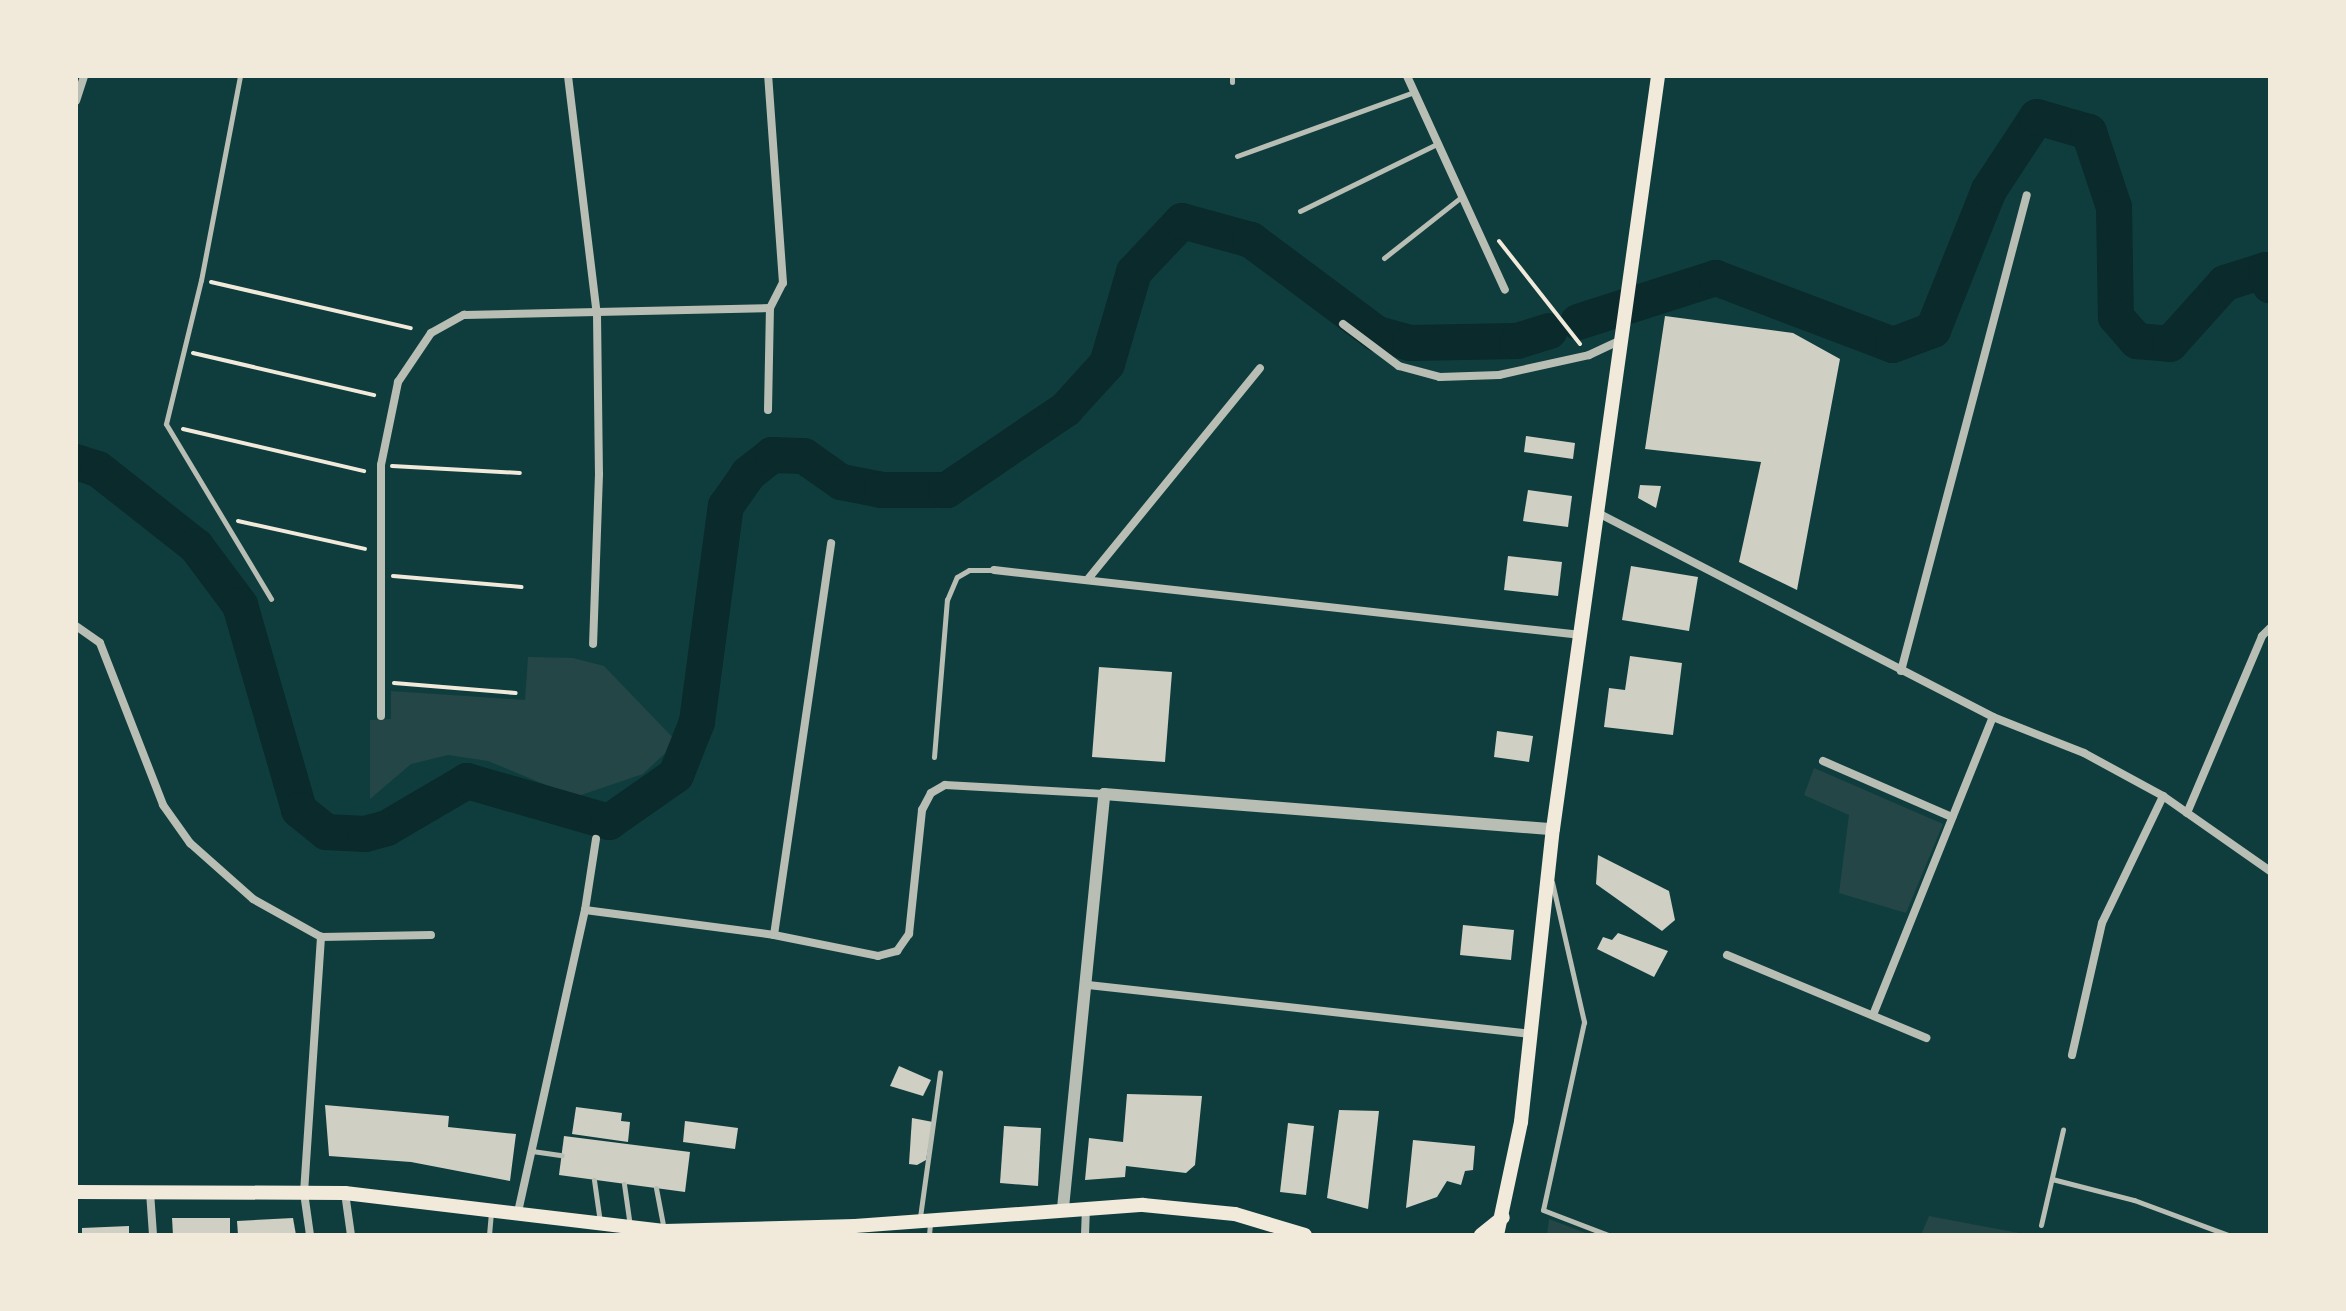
<!DOCTYPE html>
<style>
body{margin:0}
#map{position:relative;width:2346px;height:1311px;overflow:hidden;background:#0f3d3e;font-family:"Alegreya Sans",sans-serif}
div>[style]{position:absolute}
[style*='--x']{left:calc(var(--x)*1px);top:calc(var(--y)*1px);width:calc(var(--w)*1px);rotate:calc(var(--a)*1deg)}
.green>*{inset:0;background:#244646}
.river>*{height:36px;margin:-18px;padding:0 18px;transform-origin:18px;border-radius:18px;background:#0a2a2b}
.building>*{inset:0;background:#cfcfc3}
.path>*{height:4px;margin:-2px;padding:0 2px;transform-origin:2px;border-radius:2px;background:#f1e9da}
.service>*{height:5px;margin:-2.5px;padding:0 2.5px;transform-origin:2.5px;border-radius:2.5px;background:#b8beb3}
.minor>*{height:8px;margin:-4px;padding:0 4px;transform-origin:4px;border-radius:4px;background:#b8beb3}
.tertiary>*{height:12px;margin:-6px;padding:0 6px;transform-origin:6px;border-radius:6px;background:#b8beb3}
.secondary>*{height:14px;margin:-7px;padding:0 7px;transform-origin:7px;border-radius:7px;background:#f1e9da}
span{translate:-50% -50%;white-space:nowrap;text-align:center;line-height:1.15;-webkit-text-stroke:8px #f1e9da;paint-order:stroke}
.frame{position:absolute;inset:0;border:78px solid #f1e9da;pointer-events:none}
</style>
<div id="map">
<div class="green">
<i style="clip-path:polygon(528px 657px,573px 658px,604px 666px,677px 742px,643px 774px,575px 797px,488px 761px,448px 755px,411px 764px,370px 799px,370px 720px,391px 719px,391px 691px,525px 700px)"></i>
<i style="clip-path:polygon(1814px 768px,1943px 824px,1906px 913px,1839px 893px,1849px 815px,1804px 795px)"></i>
<i style="clip-path:polygon(1929px 1216px,1992px 1228px,2030px 1235px,1921px 1235px)"></i>
<i style="clip-path:polygon(1549px 1219px,1591px 1235px,1547px 1235px)"></i>
</div>
<div class="river">
<i style="--x:1578;--y:322;--w:145;--a:-17.7"></i>
<i style="--x:1716;--y:278;--w:189;--a:20.7"></i>
<i style="--x:1893;--y:345;--w:43;--a:-20.6"></i>
<i style="--x:1933;--y:330;--w:151;--a:-68.2"></i>
<i style="--x:1989;--y:190;--w:87;--a:-56.7"></i>
<i style="--x:2037;--y:117;--w:54;--a:16.1"></i>
<i style="--x:2089;--y:132;--w:79;--a:71.6"></i>
<i style="--x:2114;--y:207;--w:110;--a:89"></i>
<i style="--x:2116;--y:317;--w:32;--a:49"></i>
<i style="--x:2137;--y:341;--w:33;--a:5"></i>
<i style="--x:2170;--y:344;--w:82;--a:-48"></i>
<i style="--x:2225;--y:283;--w:43;--a:-17.6"></i>
<i style="--x:2266;--y:270;--w:16;--a:75"></i>
<i style="--x:76;--y:462;--w:23;--a:18"></i>
<i style="--x:98;--y:469;--w:125;--a:38.2"></i>
<i style="--x:196;--y:546;--w:74;--a:53.3"></i>
<i style="--x:240;--y:605;--w:213;--a:73.9"></i>
<i style="--x:299;--y:810;--w:35;--a:39"></i>
<i style="--x:326;--y:832;--w:39;--a:3"></i>
<i style="--x:365;--y:834;--w:23;--a:-15"></i>
<i style="--x:387;--y:828;--w:93;--a:-30.4"></i>
<i style="--x:467;--y:781;--w:148;--a:16.1"></i>
<i style="--x:609;--y:822;--w:82;--a:-35"></i>
<i style="--x:676;--y:775;--w:57;--a:-68.4"></i>
<i style="--x:697;--y:722;--w:218;--a:-82.4"></i>
<i style="--x:726;--y:506;--w:39;--a:-55"></i>
<i style="--x:748;--y:474;--w:31;--a:-38"></i>
<i style="--x:772;--y:455;--w:32;--a:2"></i>
<i style="--x:804;--y:456;--w:45;--a:35.1"></i>
<i style="--x:841;--y:482;--w:42;--a:11"></i>
<i style="--x:882;--y:490;--w:65;--a:0"></i>
<i style="--x:947;--y:490;--w:144;--a:-34.2"></i>
<i style="--x:1066;--y:409;--w:61;--a:-47.7"></i>
<i style="--x:1107;--y:364;--w:96;--a:-73.6"></i>
<i style="--x:1134;--y:272;--w:70;--a:-46.7"></i>
<i style="--x:1182;--y:221;--w:72;--a:15.4"></i>
<i style="--x:1251;--y:240;--w:157;--a:36.7"></i>
<i style="--x:1377;--y:334;--w:34;--a:15"></i>
<i style="--x:1410;--y:343;--w:107;--a:-1.1"></i>
<i style="--x:1517;--y:341;--w:34;--a:-17"></i>
</div>
<div class="building">
<i style="clip-path:polygon(1665px 316px,1793px 333px,1840px 359px,1797px 590px,1739px 562px,1761px 462px,1645px 449px)"></i>
<i style="clip-path:polygon(1526px 436px,1575px 443px,1573px 459px,1524px 452px)"></i>
<i style="clip-path:polygon(1640px 485px,1661px 486px,1656px 508px,1638px 498px)"></i>
<i style="clip-path:polygon(1528px 490px,1572px 496px,1568px 527px,1523px 521px)"></i>
<i style="clip-path:polygon(1508px 556px,1562px 562px,1558px 596px,1504px 590px)"></i>
<i style="clip-path:polygon(1631px 566px,1698px 577px,1689px 631px,1622px 620px)"></i>
<i style="clip-path:polygon(1630px 656px,1682px 663px,1673px 735px,1604px 727px,1609px 688px,1625px 690px)"></i>
<i style="clip-path:polygon(1099px 667px,1172px 672px,1165px 762px,1092px 757px)"></i>
<i style="clip-path:polygon(1497px 731px,1533px 736px,1529px 762px,1494px 757px)"></i>
<i style="clip-path:polygon(1598px 855px,1669px 891px,1675px 920px,1662px 931px,1596px 884px)"></i>
<i style="clip-path:polygon(1463px 925px,1514px 930px,1511px 960px,1460px 955px)"></i>
<i style="clip-path:polygon(1618px 933px,1668px 951px,1654px 977px,1597px 949px,1603px 937px,1612px 940px)"></i>
<i style="clip-path:polygon(899px 1066px,931px 1080px,923px 1096px,890px 1086px)"></i>
<i style="clip-path:polygon(1127px 1094px,1202px 1096px,1195px 1165px,1186px 1173px,1126px 1166px,1125px 1177px,1085px 1180px,1089px 1138px,1123px 1142px)"></i>
<i style="clip-path:polygon(325px 1105px,449px 1116px,448px 1127px,516px 1134px,510px 1181px,411px 1162px,329px 1156px)"></i>
<i style="clip-path:polygon(576px 1107px,622px 1113px,621px 1121px,630px 1122px,628px 1142px,572px 1134px)"></i>
<i style="clip-path:polygon(1339px 1110px,1379px 1111px,1368px 1209px,1327px 1198px)"></i>
<i style="clip-path:polygon(912px 1118px,933px 1122px,926px 1160px,917px 1165px,909px 1164px)"></i>
<i style="clip-path:polygon(685px 1121px,738px 1128px,735px 1149px,683px 1142px)"></i>
<i style="clip-path:polygon(1288px 1123px,1314px 1126px,1306px 1195px,1280px 1192px)"></i>
<i style="clip-path:polygon(1004px 1126px,1041px 1128px,1038px 1186px,1000px 1183px)"></i>
<i style="clip-path:polygon(564px 1136px,690px 1152px,685px 1192px,559px 1175px)"></i>
<i style="clip-path:polygon(1413px 1140px,1475px 1146px,1473px 1170px,1465px 1171px,1461px 1185px,1447px 1181px,1437px 1197px,1406px 1208px)"></i>
<i style="clip-path:polygon(172px 1218px,230px 1218px,230px 1235px,173px 1235px)"></i>
<i style="clip-path:polygon(293px 1218px,296px 1235px,238px 1235px,237px 1221px)"></i>
<i style="clip-path:polygon(129px 1226px,129px 1235px,82px 1235px,82px 1228px)"></i>
</div>
<div class="path">
<i style="--x:1499;--y:241;--w:131;--a:51.8"></i>
<i style="--x:211;--y:282;--w:205;--a:13"></i>
<i style="--x:193;--y:353;--w:186;--a:13.1"></i>
<i style="--x:183;--y:429;--w:186;--a:13.1"></i>
<i style="--x:392;--y:466;--w:128;--a:3.1"></i>
<i style="--x:238;--y:521;--w:130;--a:12.4"></i>
<i style="--x:393;--y:576;--w:129;--a:4.9"></i>
<i style="--x:394;--y:683;--w:122;--a:4.7"></i>
</div>
<div class="service">
<i style="--x:240;--y:76;--w:208;--a:100.8"></i>
<i style="--x:201;--y:280;--w:148;--a:103.7"></i>
<i style="--x:166;--y:424;--w:204;--a:59"></i>
<i style="--x:1232;--y:82;--w:6;--a:-90"></i>
<i style="--x:1237;--y:156;--w:185;--a:-19.9"></i>
<i style="--x:1300;--y:211;--w:150;--a:-26.1"></i>
<i style="--x:1384;--y:258;--w:97;--a:-38.3"></i>
<i style="--x:934;--y:757;--w:158;--a:-85.3"></i>
<i style="--x:947;--y:600;--w:25;--a:-67"></i>
<i style="--x:957;--y:577;--w:14;--a:-30"></i>
<i style="--x:969;--y:570;--w:25;--a:0"></i>
<i style="--x:1552;--y:882;--w:144;--a:77.1"></i>
<i style="--x:1584;--y:1022;--w:192;--a:102.3"></i>
<i style="--x:1543;--y:1210;--w:70;--a:21"></i>
<i style="--x:532;--y:1151;--w:30;--a:8"></i>
<i style="--x:2052;--y:1179;--w:85;--a:14.4"></i>
<i style="--x:2134;--y:1200;--w:100;--a:20.4"></i>
<i style="--x:594;--y:1180;--w:42;--a:81.9"></i>
<i style="--x:624;--y:1184;--w:42;--a:81.9"></i>
<i style="--x:656;--y:1188;--w:43;--a:79.2"></i>
<i style="--x:920;--y:1217;--w:146;--a:-82.1"></i>
<i style="--x:2041;--y:1225;--w:98;--a:-77"></i>
<i style="--x:489;--y:1235;--w:21;--a:-85"></i>
<i style="--x:929;--y:1235;--w:11;--a:-85"></i>
</div>
<div class="minor">
<i style="--x:568;--y:76;--w:240;--a:83.1"></i>
<i style="--x:597;--y:314;--w:160;--a:89.3"></i>
<i style="--x:599;--y:474;--w:170;--a:92"></i>
<i style="--x:1407;--y:76;--w:235;--a:65.4"></i>
<i style="--x:76;--y:101;--w:26;--a:-72"></i>
<i style="--x:1343;--y:324;--w:70;--a:36.9"></i>
<i style="--x:1399;--y:366;--w:42;--a:15"></i>
<i style="--x:1440;--y:377;--w:59;--a:-1.9"></i>
<i style="--x:1499;--y:375;--w:92;--a:-12.5"></i>
<i style="--x:1589;--y:355;--w:35;--a:-25"></i>
<i style="--x:768;--y:410;--w:102;--a:-88.9"></i>
<i style="--x:770;--y:308;--w:28;--a:-63"></i>
<i style="--x:783;--y:283;--w:208;--a:-94.1"></i>
<i style="--x:1598;--y:513;--w:445;--a:27.3"></i>
<i style="--x:1993;--y:717;--w:98;--a:21.6"></i>
<i style="--x:2084;--y:753;--w:90;--a:28.6"></i>
<i style="--x:2163;--y:796;--w:131;--a:35"></i>
<i style="--x:994;--y:570;--w:591;--a:6.32"></i>
<i style="--x:1088;--y:579;--w:272;--a:-50.8"></i>
<i style="--x:76;--y:626;--w:29;--a:35"></i>
<i style="--x:100;--y:643;--w:174;--a:68.7"></i>
<i style="--x:163;--y:805;--w:47;--a:54.6"></i>
<i style="--x:190;--y:843;--w:84;--a:41.6"></i>
<i style="--x:253;--y:899;--w:78;--a:29.2"></i>
<i style="--x:321;--y:937;--w:110;--a:-1"></i>
<i style="--x:1901;--y:671;--w:492;--a:-75.2"></i>
<i style="--x:381;--y:716;--w:251;--a:-90"></i>
<i style="--x:381;--y:465;--w:85;--a:-78.4"></i>
<i style="--x:398;--y:382;--w:59;--a:-56"></i>
<i style="--x:431;--y:333;--w:38;--a:-29"></i>
<i style="--x:464;--y:315;--w:306;--a:-1.3"></i>
<i style="--x:1823;--y:761;--w:141;--a:23.5"></i>
<i style="--x:2187;--y:813;--w:192;--a:-67"></i>
<i style="--x:2262;--y:636;--w:11;--a:-45"></i>
<i style="--x:585;--y:910;--w:191;--a:7.5"></i>
<i style="--x:774;--y:935;--w:106;--a:11.4"></i>
<i style="--x:878;--y:956;--w:20;--a:-15"></i>
<i style="--x:897;--y:951;--w:21;--a:-55"></i>
<i style="--x:909;--y:934;--w:125;--a:-84"></i>
<i style="--x:922;--y:810;--w:19;--a:-62"></i>
<i style="--x:931;--y:793;--w:16;--a:-30"></i>
<i style="--x:945;--y:785;--w:159;--a:3.2"></i>
<i style="--x:774;--y:935;--w:396;--a:-81.7"></i>
<i style="--x:1727;--y:955;--w:216;--a:22.6"></i>
<i style="--x:1088;--y:985;--w:445;--a:6.3"></i>
<i style="--x:1873;--y:1015;--w:321;--a:-68.1"></i>
<i style="--x:2072;--y:1055;--w:135;--a:-77.2"></i>
<i style="--x:2102;--y:923;--w:141;--a:-64.3"></i>
<i style="--x:150;--y:1192;--w:43;--a:86"></i>
<i style="--x:345;--y:1193;--w:42;--a:81.9"></i>
<i style="--x:518;--y:1212;--w:309;--a:-77.5"></i>
<i style="--x:585;--y:910;--w:72;--a:-81.2"></i>
<i style="--x:310;--y:1235;--w:42;--a:-98.1"></i>
<i style="--x:304;--y:1193;--w:257;--a:-86.2"></i>
<i style="--x:1085;--y:1235;--w:26;--a:-88"></i>
</div>
<div class="tertiary">
<i style="--x:1063;--y:1208;--w:416;--a:-84.3"></i>
<i style="--x:1104;--y:794;--w:450;--a:4.5"></i>
</div>
<div class="secondary">
<i style="--x:76;--y:1192;--w:269;--a:0.2"></i>
<i style="--x:345;--y:1193;--w:321;--a:6.8"></i>
<i style="--x:664;--y:1231;--w:191;--a:-1.5"></i>
<i style="--x:855;--y:1226;--w:289;--a:-4.2"></i>
<i style="--x:1143;--y:1205;--w:92;--a:5.6"></i>
<i style="--x:1235;--y:1214;--w:73;--a:16.7"></i>
<i style="--x:1481;--y:1235;--w:28;--a:-39"></i>
<i style="--x:1497;--y:1235;--w:116;--a:-78"></i>
<i style="--x:1521;--y:1122;--w:295;--a:-83.8"></i>
<i style="--x:1553;--y:829;--w:760;--a:-82.06"></i>
</div>
<div class="frame"></div>
</div>
